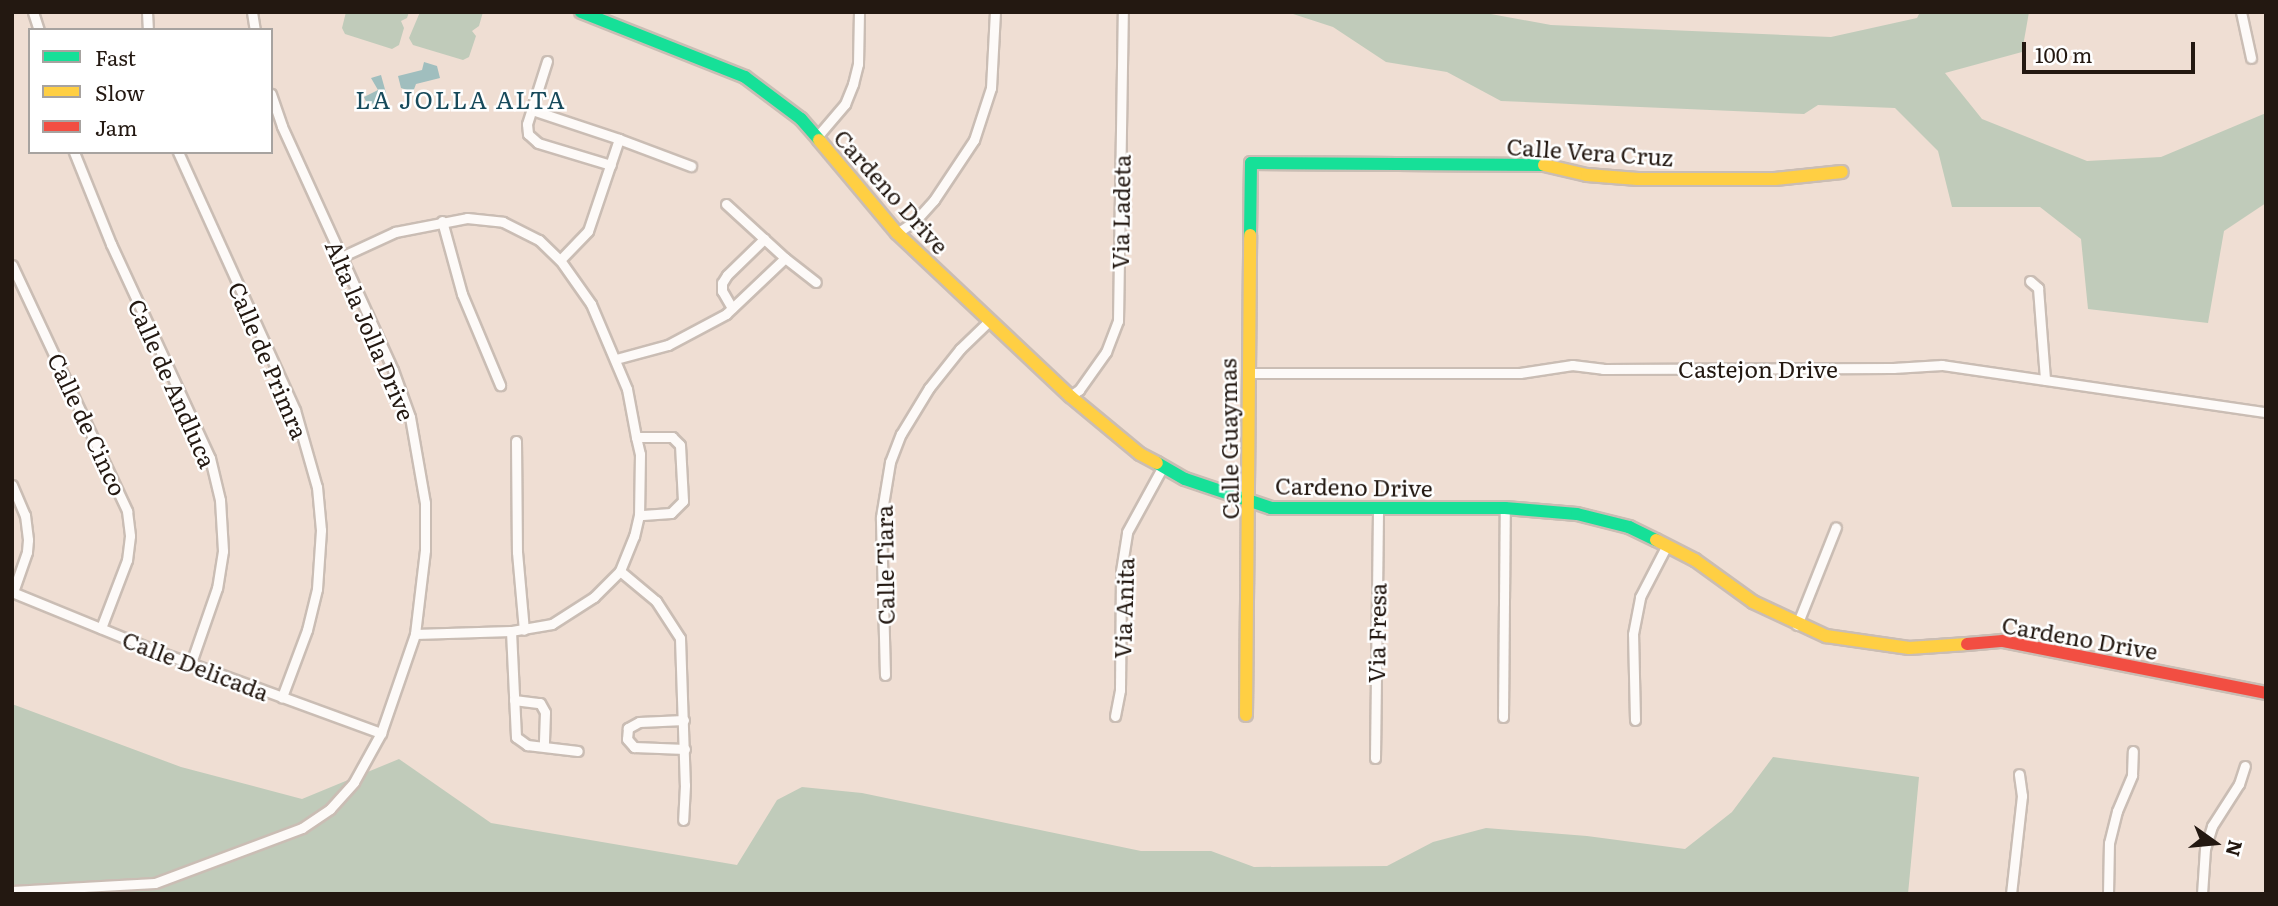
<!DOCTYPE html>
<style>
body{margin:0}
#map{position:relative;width:2278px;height:906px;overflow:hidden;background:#efded3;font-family:Literata,serif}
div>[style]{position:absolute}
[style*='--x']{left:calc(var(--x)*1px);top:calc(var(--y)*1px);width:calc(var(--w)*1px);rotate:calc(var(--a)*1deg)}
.green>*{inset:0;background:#c0cbba}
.water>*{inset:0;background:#a0bebe}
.roads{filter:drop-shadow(2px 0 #cabdb4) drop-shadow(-2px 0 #cabdb4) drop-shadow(0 2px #cabdb4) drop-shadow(0 -2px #cabdb4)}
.street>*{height:9px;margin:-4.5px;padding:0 4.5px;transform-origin:4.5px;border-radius:4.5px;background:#fdfaf8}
.fast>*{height:12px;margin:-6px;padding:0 6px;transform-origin:6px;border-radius:6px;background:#16e098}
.slow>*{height:12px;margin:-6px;padding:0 6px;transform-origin:6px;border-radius:6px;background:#ffcf43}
.jam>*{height:12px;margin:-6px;padding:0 6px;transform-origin:6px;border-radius:6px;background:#f24e42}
span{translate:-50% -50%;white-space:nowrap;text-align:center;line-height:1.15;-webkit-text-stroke:5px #fff;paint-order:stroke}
.street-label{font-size:23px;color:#231811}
.neighbourhood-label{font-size:24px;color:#174a5b;letter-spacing:2px}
.frame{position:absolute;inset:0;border:14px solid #231811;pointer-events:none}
.legend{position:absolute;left:28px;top:28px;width:245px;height:126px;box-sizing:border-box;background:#fff;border:2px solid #a7a3a0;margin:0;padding:9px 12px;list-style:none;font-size:21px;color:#231811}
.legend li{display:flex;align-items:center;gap:14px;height:35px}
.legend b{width:35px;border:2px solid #a7a3a0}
.north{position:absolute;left:2180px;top:808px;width:70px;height:70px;-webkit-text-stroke:5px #fff;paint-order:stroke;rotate:105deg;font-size:19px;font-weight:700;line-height:28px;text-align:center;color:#231811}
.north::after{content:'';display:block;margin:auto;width:24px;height:32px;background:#231811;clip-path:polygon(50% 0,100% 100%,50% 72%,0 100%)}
.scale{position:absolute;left:2022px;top:42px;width:173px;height:32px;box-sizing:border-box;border:4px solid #231811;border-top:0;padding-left:9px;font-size:21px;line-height:24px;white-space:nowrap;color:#231811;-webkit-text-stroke:5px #fff;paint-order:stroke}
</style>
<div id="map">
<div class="green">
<i style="clip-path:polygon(346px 12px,409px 12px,407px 18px,401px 21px,404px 28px,399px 45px,392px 49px,345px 34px,342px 28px)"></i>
<i style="clip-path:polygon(420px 12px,483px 12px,479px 26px,472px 31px,476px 36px,469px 57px,463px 60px,413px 45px,409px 38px)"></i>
<i style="clip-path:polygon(1287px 12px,1480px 12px,1551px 25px,1831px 37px,1917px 18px,1920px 12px,2029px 12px,2022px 52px,1945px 73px,1982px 119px,2087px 161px,2161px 157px,2266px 113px,2266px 203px,2224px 231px,2208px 323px,2088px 309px,2081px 239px,2040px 207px,1952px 207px,1938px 151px,1895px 108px,1818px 105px,1804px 114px,1501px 101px,1447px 72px,1386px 62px,1333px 27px)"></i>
<i style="clip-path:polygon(12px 704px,181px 767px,302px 799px,399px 759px,491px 823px,737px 865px,777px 800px,802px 787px,862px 793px,1141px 851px,1211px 851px,1254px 867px,1387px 866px,1433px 842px,1486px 828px,1587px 836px,1685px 849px,1732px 812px,1773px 757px,1919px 777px,1908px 894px,12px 894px)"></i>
</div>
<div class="water">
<i style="clip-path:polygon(424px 62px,437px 66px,440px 78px,416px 84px,413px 92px,401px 88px,398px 76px,422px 70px)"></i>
<i style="clip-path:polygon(381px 75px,386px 93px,383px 103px,367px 104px,364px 97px,378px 90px,371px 78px)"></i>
</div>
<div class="roads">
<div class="street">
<i style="--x:33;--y:12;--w:19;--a:72"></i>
<i style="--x:147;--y:12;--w:18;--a:87"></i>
<i style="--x:252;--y:12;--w:18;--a:81"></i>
<i style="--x:2241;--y:12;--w:47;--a:77.7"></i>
<i style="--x:547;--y:61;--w:66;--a:107.6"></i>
<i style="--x:527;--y:124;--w:10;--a:84"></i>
<i style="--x:528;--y:134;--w:13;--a:42"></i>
<i style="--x:538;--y:143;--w:76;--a:16.8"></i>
<i style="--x:532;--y:110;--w:92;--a:18.4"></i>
<i style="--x:619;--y:139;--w:97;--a:108.6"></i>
<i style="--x:588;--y:231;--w:40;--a:134"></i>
<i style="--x:816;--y:138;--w:45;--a:-49.5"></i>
<i style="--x:845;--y:104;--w:22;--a:-68"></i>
<i style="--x:853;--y:84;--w:21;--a:-76"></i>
<i style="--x:858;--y:64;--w:52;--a:-88.9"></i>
<i style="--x:619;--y:139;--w:77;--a:20.6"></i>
<i style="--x:74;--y:152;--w:99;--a:68.1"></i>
<i style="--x:111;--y:244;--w:236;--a:65.2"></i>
<i style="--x:210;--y:458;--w:43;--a:76.6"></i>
<i style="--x:220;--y:500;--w:51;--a:86.6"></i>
<i style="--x:223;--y:551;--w:37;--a:99"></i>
<i style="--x:217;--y:588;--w:79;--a:109.1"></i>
<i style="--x:178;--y:152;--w:283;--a:65.6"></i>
<i style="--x:295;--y:410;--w:80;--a:74.1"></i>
<i style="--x:317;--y:487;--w:43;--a:84.7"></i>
<i style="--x:321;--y:530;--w:59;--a:93.9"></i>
<i style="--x:317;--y:589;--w:42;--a:103.7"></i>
<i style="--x:307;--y:630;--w:72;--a:110.5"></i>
<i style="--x:726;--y:204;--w:80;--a:42.5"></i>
<i style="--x:442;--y:221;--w:76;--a:74.7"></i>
<i style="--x:462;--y:294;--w:99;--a:67.3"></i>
<i style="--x:897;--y:233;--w:23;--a:-34"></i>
<i style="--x:916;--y:220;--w:27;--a:-48"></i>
<i style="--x:934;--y:200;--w:72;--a:-56.3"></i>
<i style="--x:974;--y:140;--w:55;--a:-71.9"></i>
<i style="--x:991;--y:88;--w:76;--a:-87"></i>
<i style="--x:341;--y:257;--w:60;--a:-24.8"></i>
<i style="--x:395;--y:232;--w:73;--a:-11"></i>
<i style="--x:467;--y:218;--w:36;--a:6"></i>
<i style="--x:503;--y:222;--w:40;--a:26.6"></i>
<i style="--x:539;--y:240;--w:29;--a:44"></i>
<i style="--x:560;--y:260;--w:54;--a:54.8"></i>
<i style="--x:591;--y:304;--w:92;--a:67"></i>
<i style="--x:627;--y:389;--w:49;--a:79.4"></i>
<i style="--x:636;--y:437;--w:17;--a:77"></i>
<i style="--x:640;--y:454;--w:61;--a:90.9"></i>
<i style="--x:639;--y:515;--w:22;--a:103"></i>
<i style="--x:634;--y:536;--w:38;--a:112"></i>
<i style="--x:620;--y:571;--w:37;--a:135"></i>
<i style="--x:594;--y:597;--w:50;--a:147.3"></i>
<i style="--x:552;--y:624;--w:42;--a:170.3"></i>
<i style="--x:511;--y:631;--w:96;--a:178.2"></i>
<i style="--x:12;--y:265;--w:272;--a:64.9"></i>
<i style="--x:127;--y:511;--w:25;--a:83"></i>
<i style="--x:130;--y:536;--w:24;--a:97"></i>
<i style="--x:127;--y:560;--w:73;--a:110.9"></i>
<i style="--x:2030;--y:281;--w:11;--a:41"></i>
<i style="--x:2038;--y:288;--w:92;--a:85.6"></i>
<i style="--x:732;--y:308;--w:20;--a:-120"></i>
<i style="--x:722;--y:291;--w:8;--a:-90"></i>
<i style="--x:722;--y:283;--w:9;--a:-58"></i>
<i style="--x:727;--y:275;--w:52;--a:-44.2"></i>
<i style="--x:616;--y:359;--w:54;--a:-15.1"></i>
<i style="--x:668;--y:345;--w:66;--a:-28.1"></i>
<i style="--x:726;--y:314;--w:81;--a:-43.5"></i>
<i style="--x:785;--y:258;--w:39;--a:38"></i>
<i style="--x:1248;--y:373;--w:272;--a:0"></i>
<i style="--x:1520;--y:373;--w:53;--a:-8.7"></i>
<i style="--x:1572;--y:365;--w:31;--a:7"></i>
<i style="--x:1603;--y:369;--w:290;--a:-0.2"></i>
<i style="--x:1893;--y:368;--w:49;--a:-3.5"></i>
<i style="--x:1942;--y:365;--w:327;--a:8.3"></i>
<i style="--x:1070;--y:396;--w:11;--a:-34"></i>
<i style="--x:1079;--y:390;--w:47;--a:-54.6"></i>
<i style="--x:1106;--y:352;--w:33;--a:-69"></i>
<i style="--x:1118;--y:321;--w:309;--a:-89.1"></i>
<i style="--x:636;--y:437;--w:36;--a:0"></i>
<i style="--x:672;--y:437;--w:11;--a:45"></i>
<i style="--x:680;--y:445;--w:56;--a:86.9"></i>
<i style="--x:683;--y:501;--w:17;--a:135"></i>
<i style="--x:671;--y:513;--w:32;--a:176"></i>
<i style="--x:516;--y:441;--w:111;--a:89.5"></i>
<i style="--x:517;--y:552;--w:78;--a:84.9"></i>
<i style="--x:12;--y:485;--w:33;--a:67"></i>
<i style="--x:25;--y:515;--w:25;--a:83"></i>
<i style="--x:28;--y:540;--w:12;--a:95"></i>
<i style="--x:27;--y:552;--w:42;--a:109.3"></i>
<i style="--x:620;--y:571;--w:47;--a:39.8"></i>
<i style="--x:656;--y:601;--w:44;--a:57"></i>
<i style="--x:680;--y:638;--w:147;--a:88.1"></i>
<i style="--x:685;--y:785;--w:35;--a:93"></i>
<i style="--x:12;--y:592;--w:153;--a:22.2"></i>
<i style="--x:154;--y:650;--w:242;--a:20.1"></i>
<i style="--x:1797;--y:625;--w:105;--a:-68.3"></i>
<i style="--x:511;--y:631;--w:106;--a:87.3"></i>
<i style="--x:516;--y:737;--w:14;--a:36"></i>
<i style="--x:527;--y:745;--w:51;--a:6.7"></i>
<i style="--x:885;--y:675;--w:158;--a:-91.5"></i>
<i style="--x:881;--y:517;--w:56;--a:-80.7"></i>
<i style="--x:890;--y:462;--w:30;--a:-69"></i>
<i style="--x:901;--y:434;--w:54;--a:-58.7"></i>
<i style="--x:929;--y:388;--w:50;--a:-51.5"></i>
<i style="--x:960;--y:349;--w:40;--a:-44"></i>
<i style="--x:514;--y:700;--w:26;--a:7"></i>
<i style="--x:540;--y:703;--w:10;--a:61"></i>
<i style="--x:545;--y:712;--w:34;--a:92"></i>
<i style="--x:1115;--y:716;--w:26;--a:-79"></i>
<i style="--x:1120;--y:690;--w:119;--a:-89.5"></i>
<i style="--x:1121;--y:571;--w:39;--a:-81"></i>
<i style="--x:1127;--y:532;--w:73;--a:-61.3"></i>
<i style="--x:1503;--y:717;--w:209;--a:-89.5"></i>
<i style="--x:684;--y:720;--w:45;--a:177.5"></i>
<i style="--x:639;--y:722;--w:13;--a:151"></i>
<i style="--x:628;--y:728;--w:11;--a:95"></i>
<i style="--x:627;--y:739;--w:11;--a:49"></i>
<i style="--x:634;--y:747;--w:51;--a:2.2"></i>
<i style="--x:1635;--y:720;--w:86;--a:-91.3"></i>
<i style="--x:1633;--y:634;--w:38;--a:-79"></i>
<i style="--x:1640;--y:597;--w:59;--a:-62.6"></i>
<i style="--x:1375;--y:758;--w:249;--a:-89.3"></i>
<i style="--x:12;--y:891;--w:143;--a:-3.2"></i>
<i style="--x:155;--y:883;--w:157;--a:-20.5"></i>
<i style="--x:302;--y:828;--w:34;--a:-34"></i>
<i style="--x:330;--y:809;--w:36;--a:-48"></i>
<i style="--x:354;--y:782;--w:56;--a:-61.1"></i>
<i style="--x:381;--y:733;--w:105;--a:-71"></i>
<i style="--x:415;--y:634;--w:85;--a:-83.2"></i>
<i style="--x:425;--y:550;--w:47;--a:-90"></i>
<i style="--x:425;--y:503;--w:87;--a:-99.9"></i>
<i style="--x:410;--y:417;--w:50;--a:-109.9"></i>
<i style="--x:393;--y:370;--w:268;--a:-114.5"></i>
<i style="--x:282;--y:126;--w:34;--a:-109"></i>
<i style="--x:2011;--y:894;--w:99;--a:-83.6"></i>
<i style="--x:2022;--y:796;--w:22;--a:-98"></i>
<i style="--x:2108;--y:894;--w:51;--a:-88.9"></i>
<i style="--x:2109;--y:843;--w:33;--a:-76"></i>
<i style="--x:2117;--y:811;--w:39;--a:-67"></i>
<i style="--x:2132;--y:775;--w:24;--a:-88"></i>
<i style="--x:2202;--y:894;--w:45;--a:-86.2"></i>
<i style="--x:2205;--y:849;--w:24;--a:-73"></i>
<i style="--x:2212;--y:826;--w:50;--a:-57.3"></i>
<i style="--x:2239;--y:784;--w:19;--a:-72"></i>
</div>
<div class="fast">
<i style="--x:581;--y:12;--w:176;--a:21.6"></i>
<i style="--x:745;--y:77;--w:70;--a:36.9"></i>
<i style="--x:801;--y:119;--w:28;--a:49"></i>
<i style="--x:1250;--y:235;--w:72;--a:-89.2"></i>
<i style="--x:1251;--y:163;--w:293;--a:0.4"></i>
<i style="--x:1157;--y:463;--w:32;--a:30"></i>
<i style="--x:1185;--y:479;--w:91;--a:18.6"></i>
<i style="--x:1271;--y:508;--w:234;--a:0"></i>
<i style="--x:1505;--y:508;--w:72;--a:4.8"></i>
<i style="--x:1577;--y:514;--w:54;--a:14"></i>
<i style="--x:1629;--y:527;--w:30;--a:26"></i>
</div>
<div class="slow">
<i style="--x:819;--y:140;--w:121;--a:50"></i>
<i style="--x:897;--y:233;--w:238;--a:43.3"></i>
<i style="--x:1070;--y:396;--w:91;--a:39.6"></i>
<i style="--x:1140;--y:454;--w:19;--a:28"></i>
<i style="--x:1544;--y:165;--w:44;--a:13.1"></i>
<i style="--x:1587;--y:175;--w:51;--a:4.5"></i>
<i style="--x:1638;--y:179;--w:137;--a:0"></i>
<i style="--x:1775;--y:179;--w:67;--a:-6"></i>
<i style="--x:1656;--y:540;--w:44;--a:27.1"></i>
<i style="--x:1695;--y:560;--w:72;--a:35.9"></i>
<i style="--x:1753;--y:602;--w:81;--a:25"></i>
<i style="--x:1826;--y:636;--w:84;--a:8.2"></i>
<i style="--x:1909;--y:648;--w:58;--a:-3.9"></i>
<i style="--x:1246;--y:715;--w:480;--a:-89.5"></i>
</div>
<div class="jam">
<i style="--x:1967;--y:644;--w:36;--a:-5"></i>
<i style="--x:2003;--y:641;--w:268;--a:11.2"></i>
</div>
</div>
<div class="street-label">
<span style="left:1590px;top:151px;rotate:4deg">Calle Vera Cruz</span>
<span style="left:892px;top:191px;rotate:48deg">Cardeno Drive</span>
<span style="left:1120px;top:212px;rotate:-89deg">Via Ladeta</span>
<span style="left:371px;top:330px;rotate:67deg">Alta la Jolla Drive</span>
<span style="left:269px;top:360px;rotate:67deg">Calle de Primra</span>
<span style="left:1758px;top:368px">Castejon Drive</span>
<span style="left:173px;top:383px;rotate:66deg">Calle de Andluca</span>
<span style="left:88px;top:424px;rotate:65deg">Calle de Cinco</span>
<span style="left:1228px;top:439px;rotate:-91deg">Calle Guaymas</span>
<span style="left:1354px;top:486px;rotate:1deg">Cardeno Drive</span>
<span style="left:884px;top:565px;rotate:-91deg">Calle Tiara</span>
<span style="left:1123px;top:608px;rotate:-88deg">Via Anita</span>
<span style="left:1376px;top:633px;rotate:-89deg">Via Fresa</span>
<span style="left:2080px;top:637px;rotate:10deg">Cardeno Drive</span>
<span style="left:196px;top:665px;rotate:21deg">Calle Delicada</span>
</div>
<div class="neighbourhood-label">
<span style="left:461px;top:99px">LA JOLLA ALTA</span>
</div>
<div class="frame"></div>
<ul class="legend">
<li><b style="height:9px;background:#16e098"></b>Fast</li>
<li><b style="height:9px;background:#ffcf43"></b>Slow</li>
<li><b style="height:9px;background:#f24e42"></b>Jam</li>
</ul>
<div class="north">N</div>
<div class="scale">100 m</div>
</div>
